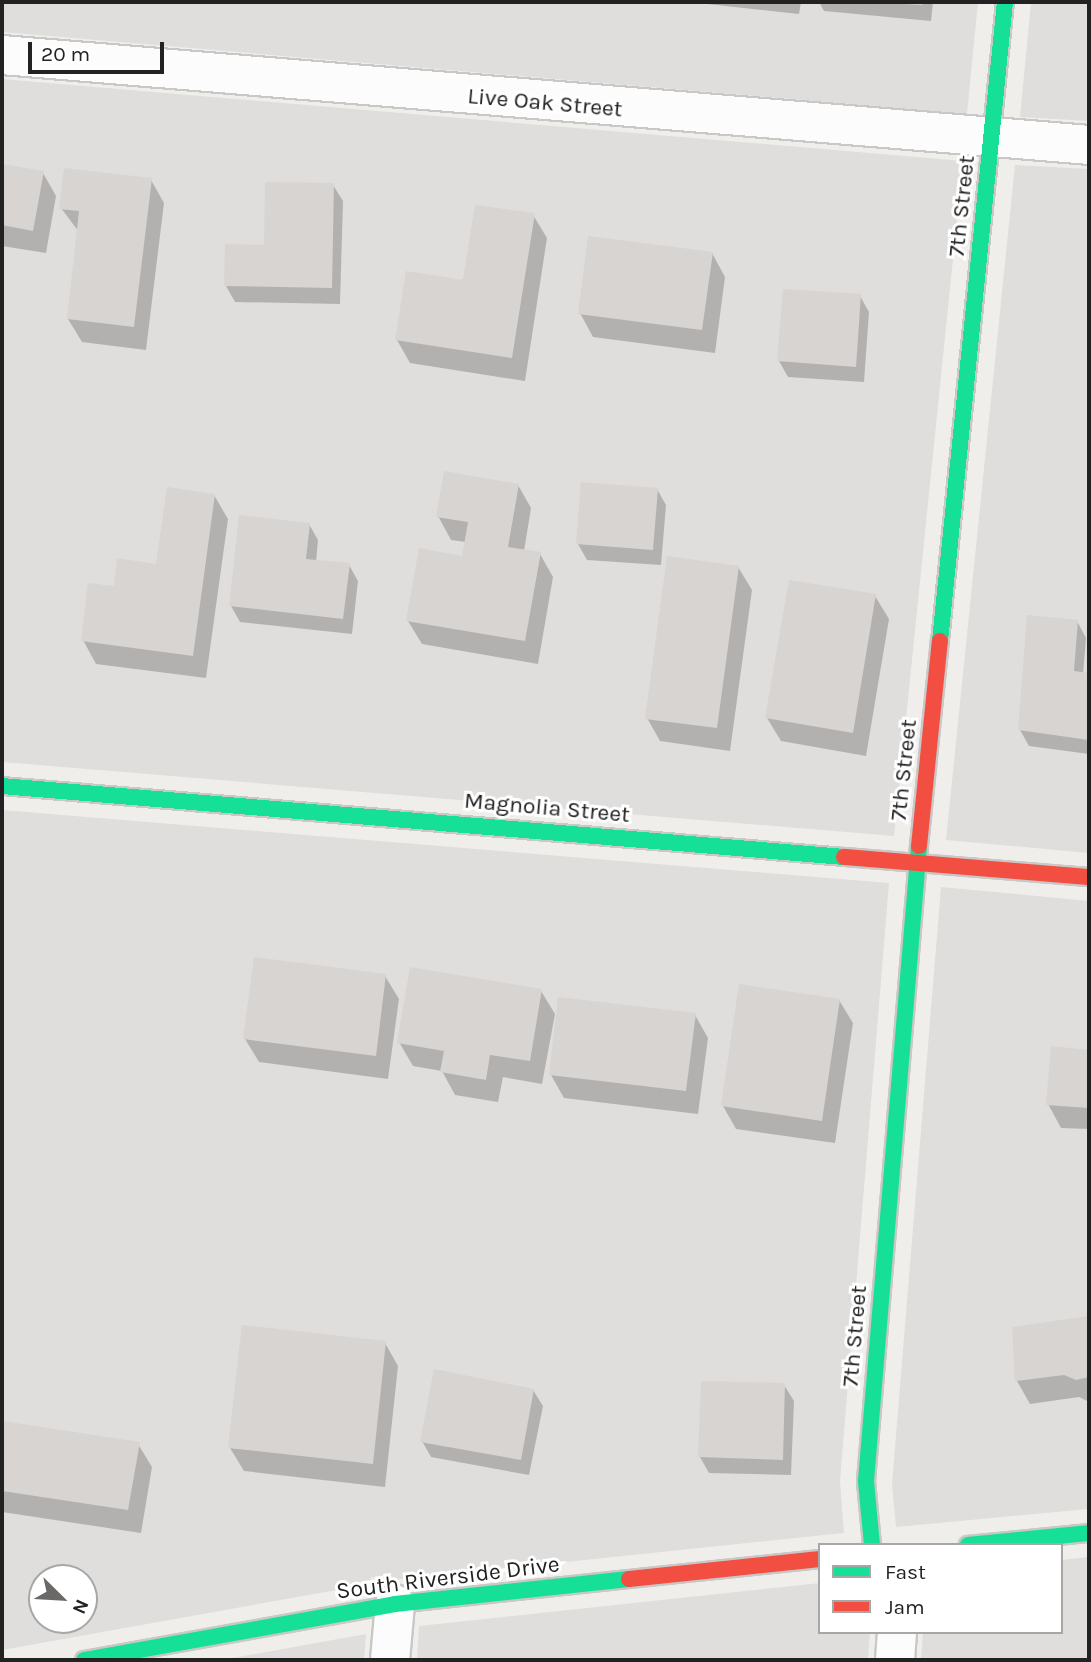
<!DOCTYPE html>
<style>
body{margin:0}
#map{position:relative;width:1091px;height:1662px;overflow:hidden;background:#f0eeeb;font-family:Karla,sans-serif}
div>[style]{position:absolute}
[style*='--x']{left:calc(var(--x)*1px);top:calc(var(--y)*1px);width:calc(var(--w)*1px);rotate:calc(var(--a)*1deg)}
.residential>*{inset:0;background:#dfdedc}
.shadow>*{inset:0;background:#0003}
.building>*{inset:0;background:#d7d4d2}
.roads{filter:drop-shadow(2px 0 #c9c8c7) drop-shadow(-2px 0 #c9c8c7) drop-shadow(0 2px #c9c8c7) drop-shadow(0 -2px #c9c8c7)}
.street>*{height:38px;margin:-19px;padding:0 19px;transform-origin:19px;border-radius:19px;background:#fdfcfc}
.fast>*{height:16px;margin:-8px;padding:0 8px;transform-origin:8px;border-radius:8px;background:#16e098}
.jam>*{height:16px;margin:-8px;padding:0 8px;transform-origin:8px;border-radius:8px;background:#f24e42}
span{translate:-50% -50%;white-space:nowrap;text-align:center;line-height:1.15;-webkit-text-stroke:6px #fff;paint-order:stroke}
.street-label{font-size:23px;color:#222}
.frame{position:absolute;inset:0;border:4px solid #222;pointer-events:none}
.legend{position:absolute;left:818px;top:1543px;width:245px;height:91px;box-sizing:border-box;background:#fff;border:2px solid #a7a7a7;margin:0;padding:9px 12px;list-style:none;font-size:21px;color:#222}
.legend li{display:flex;align-items:center;gap:14px;height:35px}
.legend b{width:35px;border:2px solid #a7a7a7}
.north{position:absolute;left:28px;top:1564px;width:70px;height:70px;box-sizing:border-box;background:#fff;border:2px solid #a7a7a7;border-radius:50%;rotate:114deg;font-size:19px;font-weight:700;line-height:28px;text-align:center;color:#222}
.north::after{content:'';display:block;margin:auto;width:24px;height:32px;background:#6a6968;clip-path:polygon(50% 0,100% 100%,50% 72%,0 100%)}
.scale{position:absolute;left:28px;top:42px;width:136px;height:32px;box-sizing:border-box;border:4px solid #222;border-top:0;padding-left:9px;font-size:21px;line-height:24px;white-space:nowrap;color:#222;-webkit-text-stroke:5px #fff;paint-order:stroke}
</style>
<div id="map">
<div class="residential">
<i style="clip-path:polygon(2px 2px,978px 2px,967px 114px,2px 32px)"></i>
<i style="clip-path:polygon(1031px 2px,1089px 2px,1089px 121px,1020px 117px)"></i>
<i style="clip-path:polygon(2px 79px,963px 161px,894px 836px,2px 762px)"></i>
<i style="clip-path:polygon(1015px 165px,1089px 169px,1089px 853px,946px 840px)"></i>
<i style="clip-path:polygon(evenodd,2px 810px,889px 883px,840px 1481px,844px 1533px,393px 1580px,371px 1577px,370px 1584px,2px 1650px,2px 810px,42px 1578px,84px 1578px,84px 1620px,42px 1620px,42px 1578px)"></i>
<i style="clip-path:polygon(941px 887px,1089px 901px,1089px 1509px,896px 1527px,892px 1484px)"></i>
<i style="clip-path:polygon(1089px 1557px,1089px 1660px,921px 1660px,923px 1632px,1061px 1632px,1061px 1560px)"></i>
<i style="clip-path:polygon(820px 1583px,820px 1632px,870px 1632px,868px 1660px,417px 1660px,419px 1626px)"></i>
<i style="clip-path:polygon(366px 1634px,364px 1660px,222px 1660px)"></i>
</div>
<div class="shadow">
<i style="clip-path:polygon(689px 2px,801px 2px,799px 14px)"></i>
<i style="clip-path:polygon(819px 2px,933px 2px,931px 21px,824px 11px)"></i>
<i style="clip-path:polygon(2px 165px,43px 173px,56px 196px,46px 253px,2px 246px)"></i>
<i style="clip-path:polygon(151px 180px,164px 203px,146px 350px,82px 342px,68px 319px,79px 232px,61px 208px)"></i>
<i style="clip-path:polygon(333px 185px,343px 201px,340px 304px,235px 302px,226px 286px)"></i>
<i style="clip-path:polygon(533px 215px,547px 238px,525px 381px,410px 363px,397px 340px)"></i>
<i style="clip-path:polygon(712px 253px,725px 277px,715px 353px,593px 337px,580px 313px)"></i>
<i style="clip-path:polygon(860px 296px,869px 312px,864px 382px,788px 377px,779px 361px)"></i>
<i style="clip-path:polygon(518px 485px,531px 508px,524px 551px,540px 554px,553px 577px,538px 664px,422px 644px,408px 621px,463px 558px,466px 542px,451px 540px,438px 516px)"></i>
<i style="clip-path:polygon(657px 489px,666px 505px,661px 565px,587px 560px,578px 544px)"></i>
<i style="clip-path:polygon(214px 495px,228px 519px,206px 678px,96px 664px,83px 640px,116px 588px,158px 566px)"></i>
<i style="clip-path:polygon(309px 524px,318px 540px,316px 562px,349px 565px,358px 581px,352px 634px,240px 622px,231px 606px)"></i>
<i style="clip-path:polygon(738px 567px,752px 590px,730px 751px,660px 741px,647px 718px)"></i>
<i style="clip-path:polygon(875px 596px,889px 619px,866px 756px,781px 741px,767px 718px)"></i>
<i style="clip-path:polygon(1077px 621px,1086px 638px,1083px 674px,1089px 675px,1089px 754px,1029px 746px,1020px 730px)"></i>
<i style="clip-path:polygon(385px 976px,399px 999px,388px 1079px,259px 1062px,245px 1039px)"></i>
<i style="clip-path:polygon(541px 991px,555px 1014px,542px 1084px,503px 1077px,498px 1102px,455px 1095px,442px 1071px,413px 1066px,399px 1042px)"></i>
<i style="clip-path:polygon(839px 1000px,853px 1023px,835px 1143px,736px 1129px,723px 1106px)"></i>
<i style="clip-path:polygon(695px 1015px,708px 1038px,698px 1114px,564px 1098px,551px 1075px)"></i>
<i style="clip-path:polygon(1053px 1048px,1089px 1051px,1089px 1129px,1061px 1128px,1048px 1104px)"></i>
<i style="clip-path:polygon(1089px 1318px,1089px 1402px,1079px 1397px,1030px 1404px,1017px 1381px,1014px 1329px)"></i>
<i style="clip-path:polygon(385px 1343px,398px 1366px,385px 1487px,244px 1471px,230px 1448px)"></i>
<i style="clip-path:polygon(784px 1385px,794px 1401px,791px 1475px,709px 1473px,700px 1457px)"></i>
<i style="clip-path:polygon(533px 1390px,543px 1406px,529px 1475px,431px 1457px,422px 1441px)"></i>
<i style="clip-path:polygon(2px 1423px,138px 1444px,152px 1467px,141px 1533px,2px 1512px)"></i>
</div>
<div class="building">
<i style="clip-path:polygon(905px 2px,923px 2px,922px 5px,905px 4px)"></i>
<i style="clip-path:polygon(2px 164px,44px 171px,33px 231px,2px 225px)"></i>
<i style="clip-path:polygon(64px 168px,152px 178px,134px 327px,67px 319px,79px 211px,59px 209px)"></i>
<i style="clip-path:polygon(265px 182px,334px 183px,332px 288px,224px 286px,225px 244px,264px 245px)"></i>
<i style="clip-path:polygon(475px 205px,535px 213px,512px 358px,395px 340px,406px 271px,463px 280px)"></i>
<i style="clip-path:polygon(588px 236px,713px 252px,702px 330px,578px 314px)"></i>
<i style="clip-path:polygon(783px 289px,861px 294px,856px 367px,777px 361px)"></i>
<i style="clip-path:polygon(444px 471px,519px 484px,508px 547px,541px 552px,525px 641px,406px 621px,419px 548px,462px 556px,468px 522px,436px 517px)"></i>
<i style="clip-path:polygon(581px 482px,658px 488px,653px 550px,576px 544px)"></i>
<i style="clip-path:polygon(167px 487px,215px 494px,193px 656px,81px 641px,88px 583px,114px 586px,117px 558px,156px 564px)"></i>
<i style="clip-path:polygon(239px 515px,310px 523px,306px 559px,350px 563px,343px 619px,229px 606px)"></i>
<i style="clip-path:polygon(667px 556px,739px 566px,717px 728px,645px 719px)"></i>
<i style="clip-path:polygon(789px 580px,876px 594px,853px 733px,765px 718px)"></i>
<i style="clip-path:polygon(1027px 615px,1078px 620px,1074px 671px,1089px 673px,1089px 740px,1018px 730px)"></i>
<i style="clip-path:polygon(254px 957px,386px 974px,376px 1056px,243px 1039px)"></i>
<i style="clip-path:polygon(410px 967px,542px 989px,530px 1061px,490px 1055px,486px 1080px,440px 1072px,444px 1051px,397px 1043px)"></i>
<i style="clip-path:polygon(739px 984px,840px 999px,822px 1121px,721px 1106px)"></i>
<i style="clip-path:polygon(558px 997px,696px 1013px,686px 1091px,549px 1075px)"></i>
<i style="clip-path:polygon(1051px 1046px,1089px 1050px,1089px 1108px,1046px 1105px)"></i>
<i style="clip-path:polygon(1089px 1316px,1089px 1377px,1076px 1380px,1064px 1375px,1015px 1381px,1012px 1327px)"></i>
<i style="clip-path:polygon(242px 1325px,386px 1341px,373px 1464px,228px 1448px)"></i>
<i style="clip-path:polygon(434px 1369px,534px 1389px,521px 1460px,420px 1442px)"></i>
<i style="clip-path:polygon(701px 1381px,785px 1383px,783px 1460px,698px 1457px)"></i>
<i style="clip-path:polygon(2px 1421px,140px 1442px,128px 1510px,2px 1491px)"></i>
</div>
<div class="roads">
<div class="street">
<i style="--x:2;--y:55;--w:1091;--a:4.73"></i>
<i style="--x:390;--y:1660;--w:56;--a:-84.9"></i>
<i style="--x:895;--y:1660;--w:28;--a:-86"></i>
</div>
<div class="fast">
<i style="--x:940;--y:641;--w:642;--a:-84.19"></i>
<i style="--x:2;--y:786;--w:845;--a:4.82"></i>
<i style="--x:872;--y:1545;--w:64;--a:-95.4"></i>
<i style="--x:866;--y:1481;--w:637;--a:-85.23"></i>
<i style="--x:968;--y:1545;--w:122;--a:-5.7"></i>
<i style="--x:84;--y:1660;--w:316;--a:-10.2"></i>
<i style="--x:395;--y:1604;--w:235;--a:-6.1"></i>
</div>
<div class="jam">
<i style="--x:919;--y:846;--w:206;--a:-84.2"></i>
<i style="--x:844;--y:857;--w:246;--a:4.7"></i>
<i style="--x:629;--y:1579;--w:192;--a:-6"></i>
</div>
</div>
<div class="street-label">
<span style="left:545px;top:103px;rotate:5deg">Live Oak Street</span>
<span style="left:962px;top:206px;rotate:-84deg">7th Street</span>
<span style="left:904px;top:770px;rotate:-84deg">7th Street</span>
<span style="left:547px;top:808px;rotate:5deg">Magnolia Street</span>
<span style="left:855px;top:1336px;rotate:-85deg">7th Street</span>
<span style="left:448px;top:1578px;rotate:-7deg">South Riverside Drive</span>
</div>
<div class="frame"></div>
<ul class="legend">
<li><b style="height:9px;background:#16e098"></b>Fast</li>
<li><b style="height:9px;background:#f24e42"></b>Jam</li>
</ul>
<div class="north">N</div>
<div class="scale">20 m</div>
</div>
